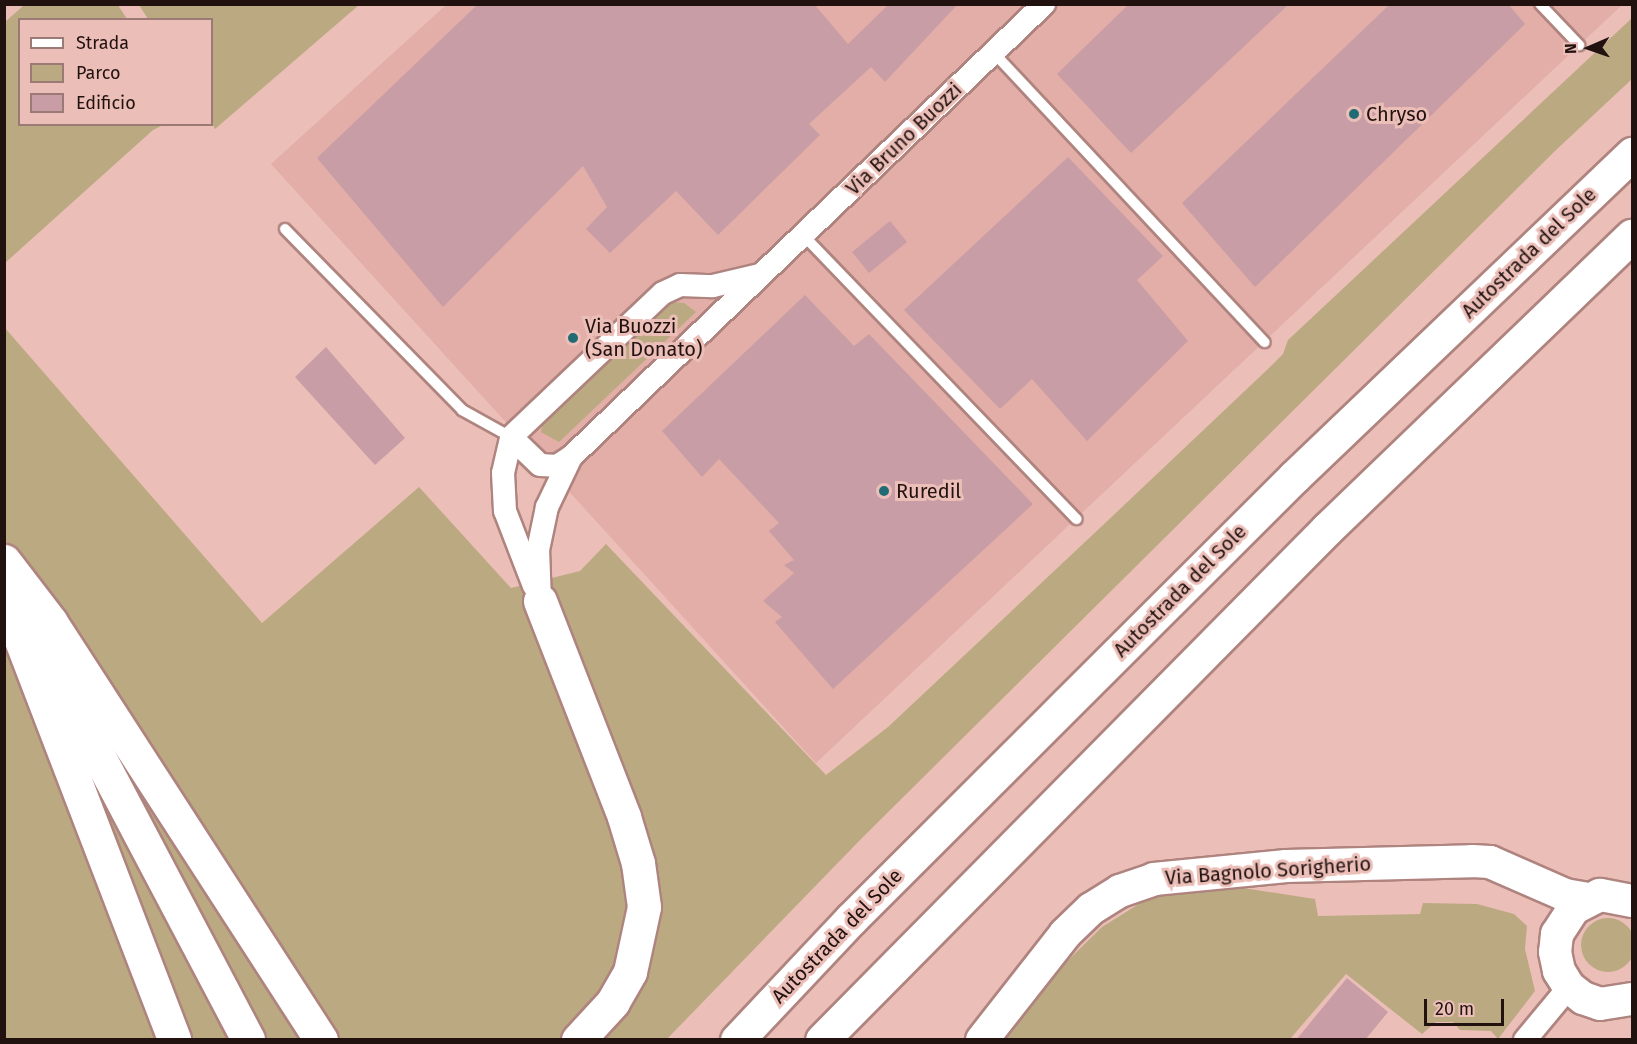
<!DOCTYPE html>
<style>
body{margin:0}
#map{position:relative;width:1637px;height:1044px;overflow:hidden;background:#ecbeb8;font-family:"Fira Sans",sans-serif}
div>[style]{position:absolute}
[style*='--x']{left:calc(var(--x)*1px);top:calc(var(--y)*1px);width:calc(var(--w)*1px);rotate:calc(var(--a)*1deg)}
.built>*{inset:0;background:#e2aea7}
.green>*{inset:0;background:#bbaa81}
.round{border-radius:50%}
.building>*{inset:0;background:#c99da5}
.roads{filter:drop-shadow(2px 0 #af847f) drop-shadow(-2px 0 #af847f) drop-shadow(0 2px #af847f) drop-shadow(0 -2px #af847f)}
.lane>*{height:10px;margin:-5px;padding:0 5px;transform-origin:5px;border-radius:5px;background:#fff}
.street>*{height:22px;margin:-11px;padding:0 11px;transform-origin:11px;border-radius:11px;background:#fff}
.secondary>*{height:32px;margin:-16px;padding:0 16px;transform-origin:16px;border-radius:16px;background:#fff}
.highway>*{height:33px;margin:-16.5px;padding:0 16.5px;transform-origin:16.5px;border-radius:16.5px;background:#fff}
.dots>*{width:16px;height:16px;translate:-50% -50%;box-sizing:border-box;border:3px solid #ecbeb8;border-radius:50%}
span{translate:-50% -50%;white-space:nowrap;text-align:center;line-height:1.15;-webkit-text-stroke:6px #ecbeb8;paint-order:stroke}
.poi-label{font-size:20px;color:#211210}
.left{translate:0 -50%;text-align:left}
.street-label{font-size:20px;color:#211210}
.frame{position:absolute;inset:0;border:6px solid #211210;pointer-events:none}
.legend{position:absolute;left:18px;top:18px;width:195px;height:108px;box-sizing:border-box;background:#ecbeb8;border:2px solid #9b7975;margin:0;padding:8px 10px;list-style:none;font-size:18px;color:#211210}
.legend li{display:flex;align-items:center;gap:12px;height:30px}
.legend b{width:30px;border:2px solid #9b7975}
.north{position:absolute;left:1559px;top:18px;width:60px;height:60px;-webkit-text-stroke:4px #ecbeb8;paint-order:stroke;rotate:268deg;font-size:16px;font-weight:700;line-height:24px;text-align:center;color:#211210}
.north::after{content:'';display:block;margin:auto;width:21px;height:27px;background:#211210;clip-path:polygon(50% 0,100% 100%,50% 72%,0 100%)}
.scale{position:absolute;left:1424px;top:999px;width:80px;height:27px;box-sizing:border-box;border:3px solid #211210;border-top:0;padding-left:8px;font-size:18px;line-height:21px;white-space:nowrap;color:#211210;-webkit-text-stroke:4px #ecbeb8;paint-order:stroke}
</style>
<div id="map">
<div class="built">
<i style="clip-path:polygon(446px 5px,1622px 5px,816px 763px,271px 164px)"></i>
</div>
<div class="green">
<i style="clip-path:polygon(24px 5px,118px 5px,127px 19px,20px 20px,20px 124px,163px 125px,153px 130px,5px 263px,5px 22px)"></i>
<i style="clip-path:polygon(139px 5px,359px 5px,215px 129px,212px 123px,212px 20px,148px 19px)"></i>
<i style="clip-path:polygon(1632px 18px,1632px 79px,1555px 151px,862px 838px,667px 1039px,5px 1039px,5px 328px,262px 623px,419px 487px,511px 588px,580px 571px,606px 544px,826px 775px,888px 727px,1102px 526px,1269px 368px,1283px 354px,1288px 340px)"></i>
<i style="clip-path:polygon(669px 302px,684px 303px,696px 312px,559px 442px,541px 432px,543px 422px)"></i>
<i style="clip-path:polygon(1237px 887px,1315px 899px,1318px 916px,1420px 914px,1423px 903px,1477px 904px,1514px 914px,1527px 926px,1525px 949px,1535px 991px,1498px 1039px,1491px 1031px,1460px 1030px,1453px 1022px,1436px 1022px,1422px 1034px,1346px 974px,1290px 1039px,1001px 1040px,1050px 978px,1102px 927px,1142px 902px,1177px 891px)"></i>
<i class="round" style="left:1581px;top:918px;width:54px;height:54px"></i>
</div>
<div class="building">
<i style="clip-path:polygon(478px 4px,814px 4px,848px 44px,889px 4px,958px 4px,885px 82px,871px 67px,809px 124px,820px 135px,718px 235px,676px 191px,610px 253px,586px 229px,607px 207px,583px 166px,443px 307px,317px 158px)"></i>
<i style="clip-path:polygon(1129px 4px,1289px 4px,1131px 153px,1057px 74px)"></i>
<i style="clip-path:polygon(1390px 4px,1508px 4px,1525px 24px,1255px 287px,1182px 203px)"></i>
<i style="clip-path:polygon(1068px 157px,1163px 256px,1137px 280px,1188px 341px,1087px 441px,1032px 379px,1000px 409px,904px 310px)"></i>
<i style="clip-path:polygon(890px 221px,907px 242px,869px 273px,852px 252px)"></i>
<i style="clip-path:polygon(805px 295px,854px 346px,869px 334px,1033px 504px,833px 689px,775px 622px,782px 617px,763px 601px,794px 573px,784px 565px,794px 560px,769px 531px,779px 523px,719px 459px,702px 477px,662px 431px)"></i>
<i style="clip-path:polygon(326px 347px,405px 438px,375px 465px,295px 377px)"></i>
<i style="clip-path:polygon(1347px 978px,1388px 1012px,1365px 1040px,1296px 1040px)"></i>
</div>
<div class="roads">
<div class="lane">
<i style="--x:1540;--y:4;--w:57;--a:46.4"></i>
<i style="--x:994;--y:53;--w:396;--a:46.9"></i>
<i style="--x:285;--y:229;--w:253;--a:45.6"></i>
<i style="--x:462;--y:410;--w:56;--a:28.9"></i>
<i style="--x:804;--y:236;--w:393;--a:46.1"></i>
</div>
<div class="street">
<i style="--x:511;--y:437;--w:40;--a:44"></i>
<i style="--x:540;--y:465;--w:17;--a:3"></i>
<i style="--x:557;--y:466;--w:17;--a:-33"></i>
<i style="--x:534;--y:586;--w:80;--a:-111.1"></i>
<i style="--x:505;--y:511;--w:38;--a:-93"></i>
<i style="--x:503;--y:473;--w:37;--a:-77"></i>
<i style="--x:511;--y:437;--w:209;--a:-43.5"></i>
<i style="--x:663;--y:293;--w:19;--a:-25"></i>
<i style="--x:680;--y:285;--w:33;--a:2"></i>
<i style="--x:713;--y:286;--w:48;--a:-13.2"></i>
<i style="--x:540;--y:601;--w:51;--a:-92.2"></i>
<i style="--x:538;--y:550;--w:44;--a:-78.2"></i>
<i style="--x:547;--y:507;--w:55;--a:-64.4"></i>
<i style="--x:571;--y:457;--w:655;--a:-43.76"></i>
<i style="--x:1525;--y:1040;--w:69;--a:-50.3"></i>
</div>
<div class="secondary">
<i style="--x:1632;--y:901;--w:33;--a:-169"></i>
<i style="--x:1600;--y:895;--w:29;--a:153"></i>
<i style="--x:1574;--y:908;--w:31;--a:123"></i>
<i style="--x:1557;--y:934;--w:18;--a:96"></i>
<i style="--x:1555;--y:952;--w:19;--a:78"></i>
<i style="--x:1559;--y:971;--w:19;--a:58"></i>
<i style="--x:1569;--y:987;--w:18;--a:38"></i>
<i style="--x:1583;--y:998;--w:18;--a:19"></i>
<i style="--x:1600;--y:1004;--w:32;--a:-9"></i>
<i style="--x:982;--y:1040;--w:135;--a:-51.9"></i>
<i style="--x:1065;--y:934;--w:36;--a:-44"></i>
<i style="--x:1091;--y:909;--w:34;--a:-32"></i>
<i style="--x:1120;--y:891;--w:36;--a:-19"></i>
<i style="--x:1154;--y:879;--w:133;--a:-5.6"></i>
<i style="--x:1286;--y:866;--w:186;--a:-1.5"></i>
<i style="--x:1472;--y:861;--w:18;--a:3"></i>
<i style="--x:1490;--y:862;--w:82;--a:23.7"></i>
<i style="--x:1565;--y:895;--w:22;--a:10"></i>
</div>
<div class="highway">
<i style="--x:4;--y:561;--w:76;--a:52.5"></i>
<i style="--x:50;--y:621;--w:499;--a:57.1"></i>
<i style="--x:4;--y:596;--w:475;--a:69"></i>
<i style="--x:540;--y:601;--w:232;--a:68.7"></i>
<i style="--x:624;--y:817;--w:48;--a:73.1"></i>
<i style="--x:638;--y:863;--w:44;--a:82.2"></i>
<i style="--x:644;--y:907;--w:66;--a:102.2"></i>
<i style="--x:630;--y:972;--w:34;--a:120"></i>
<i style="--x:613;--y:1002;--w:52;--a:132.6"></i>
<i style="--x:29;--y:624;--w:470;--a:62.2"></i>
<i style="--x:737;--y:1040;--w:166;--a:-46.7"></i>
<i style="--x:851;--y:919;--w:626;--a:-44.94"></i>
<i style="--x:1294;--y:477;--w:468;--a:-43.7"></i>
<i style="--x:822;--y:1040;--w:718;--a:-45.34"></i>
<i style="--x:1327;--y:529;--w:423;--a:-43.9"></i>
</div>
</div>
<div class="dots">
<i style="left:1354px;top:114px;background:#206b74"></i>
<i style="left:573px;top:338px;background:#206b74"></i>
<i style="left:884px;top:491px;background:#206b74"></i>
</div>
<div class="poi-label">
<span class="left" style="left:1366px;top:114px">Chryso</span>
<span class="left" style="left:585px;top:338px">Via Buozzi<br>(San Donato)</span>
<span class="left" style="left:896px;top:491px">Ruredil</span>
</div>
<div class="street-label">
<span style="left:904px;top:139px;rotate:-44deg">Via Bruno Buozzi</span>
<span style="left:1529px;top:253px;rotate:-44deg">Autostrada del Sole</span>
<span style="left:1180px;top:591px;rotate:-45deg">Autostrada del Sole</span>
<span style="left:1268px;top:871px;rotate:-4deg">Via Bagnolo Sorigherio</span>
<span style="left:837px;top:936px;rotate:-46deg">Autostrada del Sole</span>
</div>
<div class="frame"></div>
<ul class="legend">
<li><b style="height:8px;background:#fff"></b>Strada</li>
<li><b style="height:16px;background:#bbaa81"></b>Parco</li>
<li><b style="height:16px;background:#c99da5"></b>Edificio</li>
</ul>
<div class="north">N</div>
<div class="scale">20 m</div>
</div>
